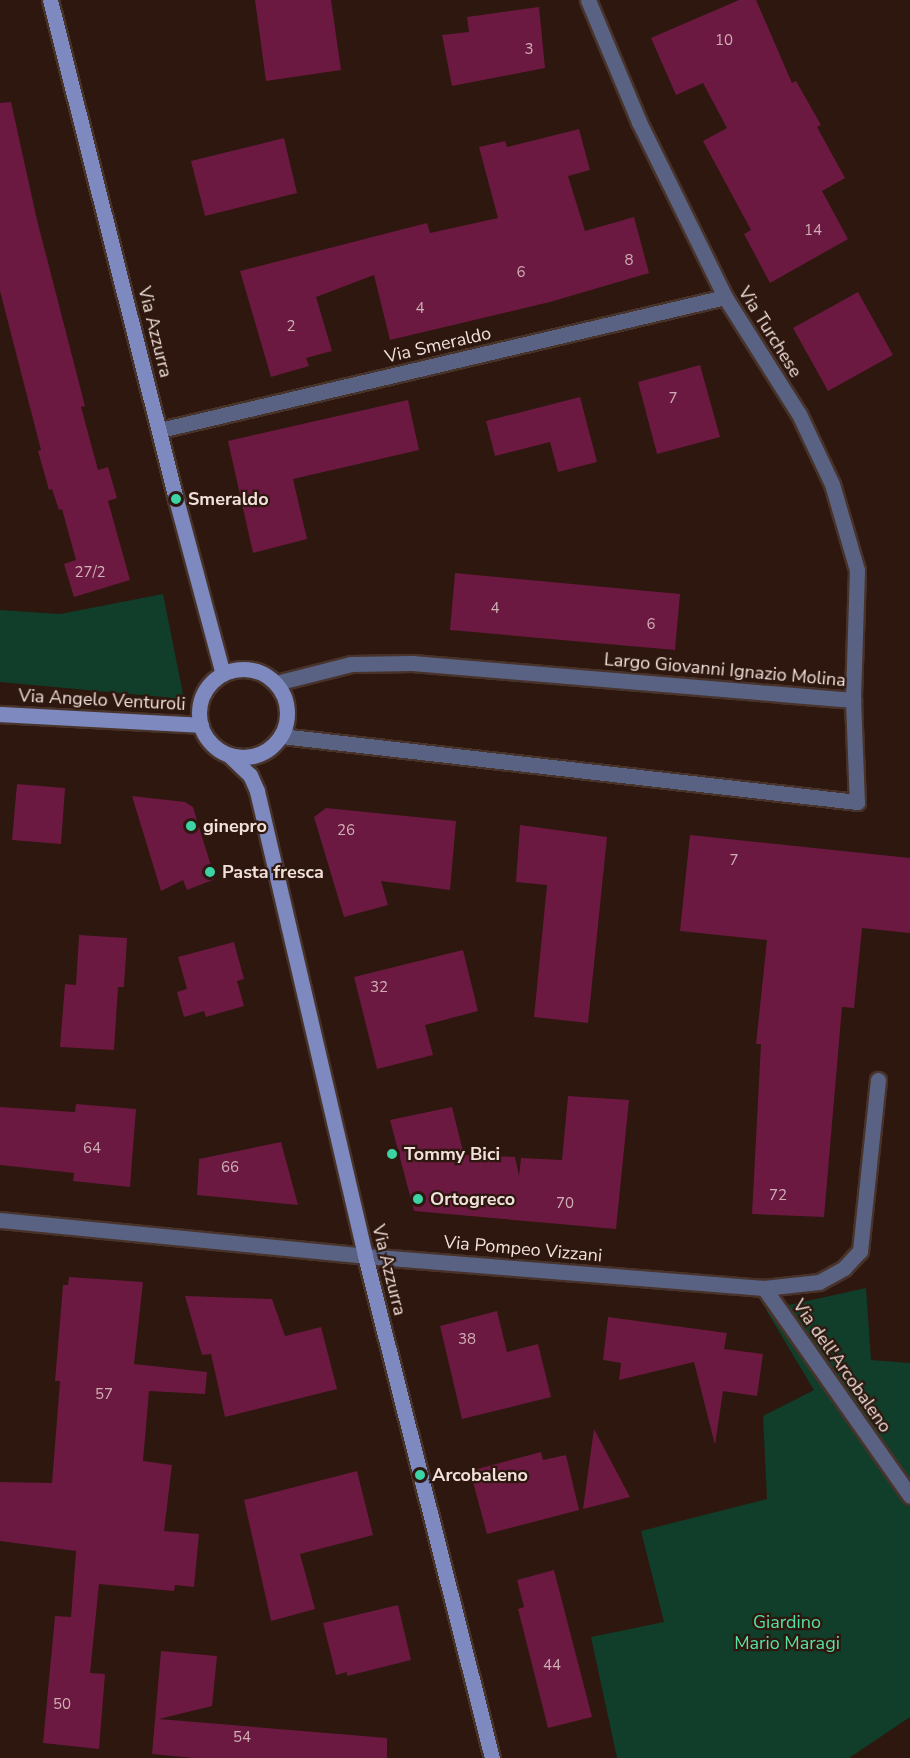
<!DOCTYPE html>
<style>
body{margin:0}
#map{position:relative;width:910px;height:1758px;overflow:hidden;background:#2d170e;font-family:"Nunito Sans",sans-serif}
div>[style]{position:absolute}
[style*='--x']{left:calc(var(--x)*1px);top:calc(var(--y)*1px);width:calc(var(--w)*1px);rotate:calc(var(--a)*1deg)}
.green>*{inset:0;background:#103e2a}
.building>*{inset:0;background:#6b1941}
.roads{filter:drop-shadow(2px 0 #48332b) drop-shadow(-2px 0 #48332b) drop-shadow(0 2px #48332b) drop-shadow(0 -2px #48332b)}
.street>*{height:15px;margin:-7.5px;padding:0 7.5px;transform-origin:7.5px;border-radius:7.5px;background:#5a6283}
.secondary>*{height:15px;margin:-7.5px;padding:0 7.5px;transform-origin:7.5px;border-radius:7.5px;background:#7d89bf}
.secondary>.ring{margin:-7.5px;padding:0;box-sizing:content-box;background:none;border:15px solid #7d89bf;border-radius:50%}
.dots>*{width:16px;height:16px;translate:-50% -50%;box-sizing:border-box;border:3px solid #2d170e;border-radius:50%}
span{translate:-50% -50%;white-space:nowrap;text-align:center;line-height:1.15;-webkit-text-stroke:4.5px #2d170e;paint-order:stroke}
.number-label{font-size:15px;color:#d0afb4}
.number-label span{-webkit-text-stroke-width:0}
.street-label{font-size:18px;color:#f1e1db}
.poi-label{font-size:18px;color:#f1e1db;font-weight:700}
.left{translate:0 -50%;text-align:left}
.park-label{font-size:18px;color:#55e2a5}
</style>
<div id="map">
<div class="green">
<i style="clip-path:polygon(163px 594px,184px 699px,0 682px,0 610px,60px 614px)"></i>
<i style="clip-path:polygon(866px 1288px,871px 1360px,910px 1363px,910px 1717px,849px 1758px,617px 1758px,591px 1637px,664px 1622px,641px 1531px,767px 1499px,763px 1416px,814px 1390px,766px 1310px)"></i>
</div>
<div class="building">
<i style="clip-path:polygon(255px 0,331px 0,341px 70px,266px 81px)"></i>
<i style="clip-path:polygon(739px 0,756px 0,792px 83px,796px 81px,821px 125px,817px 127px,845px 178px,822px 191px,848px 239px,770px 283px,744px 234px,751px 230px,703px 141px,727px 128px,703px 83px,676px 95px,651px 38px)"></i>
<i style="clip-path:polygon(539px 7px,545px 68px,452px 86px,442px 35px,469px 32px,467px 17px)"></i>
<i style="clip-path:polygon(11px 102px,37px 220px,85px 406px,81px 407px,98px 470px,108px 467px,117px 498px,108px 501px,130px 580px,74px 597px,64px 564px,76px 560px,62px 509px,59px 510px,52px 489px,49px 490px,38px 451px,41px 450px,0 291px,0 103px)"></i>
<i style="clip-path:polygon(579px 129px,590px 170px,568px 176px,585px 231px,634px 217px,649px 273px,550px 302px,390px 340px,374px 275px,316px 297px,332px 351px,306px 358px,309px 366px,271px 377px,240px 271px,427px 223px,430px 233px,498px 218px,479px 147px,505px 141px,507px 147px)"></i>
<i style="clip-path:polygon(284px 138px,297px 193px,205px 216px,191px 161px)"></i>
<i style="clip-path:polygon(858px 292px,893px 355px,828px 391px,793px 328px)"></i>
<i style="clip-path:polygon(700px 365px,720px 437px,657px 454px,638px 382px)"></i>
<i style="clip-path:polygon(580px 397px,597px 462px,558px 472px,550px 442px,495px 456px,486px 421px)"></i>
<i style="clip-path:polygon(408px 400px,419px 450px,293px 479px,307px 539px,253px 553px,228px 441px)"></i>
<i style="clip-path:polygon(455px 573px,680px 594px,675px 650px,450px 630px)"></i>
<i style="clip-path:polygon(17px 784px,65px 788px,61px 844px,12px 840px)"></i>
<i style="clip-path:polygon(132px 796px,185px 802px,193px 807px,215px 879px,187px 890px,183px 880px,161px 891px)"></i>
<i style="clip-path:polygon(326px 808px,456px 821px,450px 890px,381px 881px,388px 905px,344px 917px,314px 817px)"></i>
<i style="clip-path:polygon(520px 825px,607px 837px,588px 1023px,534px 1017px,547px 885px,516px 882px)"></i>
<i style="clip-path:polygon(690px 835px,910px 858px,910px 933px,862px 928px,854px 1008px,842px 1007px,824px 1217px,752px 1214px,761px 1044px,756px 1044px,767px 940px,680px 931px)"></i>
<i style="clip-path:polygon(79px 935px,127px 938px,124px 987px,118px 987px,114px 1050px,60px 1047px,65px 984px,76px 985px)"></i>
<i style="clip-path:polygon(234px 942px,244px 979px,237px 981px,244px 1006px,206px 1017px,204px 1011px,184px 1017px,177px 992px,187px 989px,178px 957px)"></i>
<i style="clip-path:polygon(463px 950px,478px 1011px,425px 1025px,433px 1055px,377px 1069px,354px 977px)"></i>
<i style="clip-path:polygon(568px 1096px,629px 1100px,616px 1229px,414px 1211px,390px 1120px,452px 1107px,464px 1155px,515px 1157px,519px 1176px,521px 1158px,562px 1160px)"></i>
<i style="clip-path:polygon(76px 1104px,136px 1109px,130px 1187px,73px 1181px,74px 1173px,0 1165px,0 1107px,75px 1112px)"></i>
<i style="clip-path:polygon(281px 1142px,298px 1205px,197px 1195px,199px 1159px)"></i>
<i style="clip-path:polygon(69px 1277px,143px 1282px,134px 1364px,207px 1372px,205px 1394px,149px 1391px,143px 1461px,172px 1465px,164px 1531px,199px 1534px,194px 1587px,175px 1585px,174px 1591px,99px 1584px,90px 1673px,105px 1674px,99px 1749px,43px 1743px,55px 1616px,71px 1617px,76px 1551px,0 1541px,0 1482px,52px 1483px,60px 1381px,55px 1381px,63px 1285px,68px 1285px)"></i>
<i style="clip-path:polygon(185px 1296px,272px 1299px,285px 1336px,321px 1327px,337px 1389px,225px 1417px,211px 1354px,202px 1355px)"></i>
<i style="clip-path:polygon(497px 1311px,507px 1352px,538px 1344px,551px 1397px,462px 1419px,440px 1326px)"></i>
<i style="clip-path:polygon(608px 1317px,727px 1333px,724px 1349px,763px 1354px,757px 1396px,723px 1391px,715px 1445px,694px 1362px,619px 1380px,621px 1363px,603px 1360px)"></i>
<i style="clip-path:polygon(594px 1429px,630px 1497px,583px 1509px)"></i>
<i style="clip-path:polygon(541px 1452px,543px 1460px,566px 1455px,579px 1510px,487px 1534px,470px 1471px)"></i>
<i style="clip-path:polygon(357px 1471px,373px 1535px,300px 1554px,315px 1609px,271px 1621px,244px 1500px)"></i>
<i style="clip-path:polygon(554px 1570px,592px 1717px,548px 1728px,518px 1609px,524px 1607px,517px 1580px)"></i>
<i style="clip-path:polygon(398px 1605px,411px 1660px,347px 1676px,347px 1672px,336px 1675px,323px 1623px)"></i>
<i style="clip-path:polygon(161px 1651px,217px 1656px,212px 1706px,159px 1719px,387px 1738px,387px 1758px,194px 1758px,152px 1754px)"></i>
</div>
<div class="roads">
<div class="street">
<i style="--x:588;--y:0;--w:132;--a:67.3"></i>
<i style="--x:639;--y:122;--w:195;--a:63.8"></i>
<i style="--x:725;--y:297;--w:138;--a:57.7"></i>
<i style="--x:799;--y:414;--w:77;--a:64.8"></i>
<i style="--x:832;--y:484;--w:90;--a:73.8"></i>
<i style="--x:857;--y:570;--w:130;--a:91.8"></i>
<i style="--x:160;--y:430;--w:580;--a:-13.25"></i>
<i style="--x:276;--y:683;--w:77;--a:-14.2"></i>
<i style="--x:351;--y:664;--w:61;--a:-0.9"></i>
<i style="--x:412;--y:663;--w:443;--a:4.8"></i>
<i style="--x:853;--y:700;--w:102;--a:87.8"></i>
<i style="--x:857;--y:802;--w:580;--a:-173.46"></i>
<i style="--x:0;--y:1220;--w:367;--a:5.6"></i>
<i style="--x:365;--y:1256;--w:400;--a:4.6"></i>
<i style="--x:764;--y:1288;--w:55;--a:-6.2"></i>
<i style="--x:819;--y:1282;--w:29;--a:-29"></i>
<i style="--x:844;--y:1268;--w:23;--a:-47"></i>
<i style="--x:860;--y:1251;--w:172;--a:-84"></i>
<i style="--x:764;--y:1288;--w:254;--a:54.9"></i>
</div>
<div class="secondary">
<i style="--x:50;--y:0;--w:515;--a:75.83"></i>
<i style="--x:176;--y:499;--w:181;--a:75"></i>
<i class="ring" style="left:199px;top:669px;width:73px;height:73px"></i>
<i style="--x:0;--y:714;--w:201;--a:3.1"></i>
<i style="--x:230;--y:756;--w:28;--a:44"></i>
<i style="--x:250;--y:775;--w:17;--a:66"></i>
<i style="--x:257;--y:791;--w:477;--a:76.9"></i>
<i style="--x:365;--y:1256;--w:518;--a:75.8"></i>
</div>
</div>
<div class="dots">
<i style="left:176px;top:499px;background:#3cd4a4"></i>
<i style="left:191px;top:826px;background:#3cd4a4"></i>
<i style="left:210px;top:872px;background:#3cd4a4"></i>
<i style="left:392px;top:1154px;background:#3cd4a4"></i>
<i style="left:418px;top:1199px;background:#3cd4a4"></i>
<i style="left:420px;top:1475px;background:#3cd4a4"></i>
</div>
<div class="number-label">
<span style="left:724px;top:41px">10</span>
<span style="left:529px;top:50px">3</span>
<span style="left:813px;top:231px">14</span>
<span style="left:629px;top:261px">8</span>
<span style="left:521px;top:273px">6</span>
<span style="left:420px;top:309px">4</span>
<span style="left:291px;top:327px">2</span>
<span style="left:673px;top:399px">7</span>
<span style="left:90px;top:573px">27/2</span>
<span style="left:495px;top:609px">4</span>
<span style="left:651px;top:625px">6</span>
<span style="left:346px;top:831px">26</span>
<span style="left:734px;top:861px">7</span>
<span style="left:379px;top:988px">32</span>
<span style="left:92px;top:1149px">64</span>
<span style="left:230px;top:1168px">66</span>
<span style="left:778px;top:1196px">72</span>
<span style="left:565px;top:1204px">70</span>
<span style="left:467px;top:1340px">38</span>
<span style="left:104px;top:1395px">57</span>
<span style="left:552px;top:1666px">44</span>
<span style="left:62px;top:1705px">50</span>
<span style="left:242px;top:1738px">54</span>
</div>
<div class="street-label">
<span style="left:155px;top:332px;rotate:76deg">Via Azzurra</span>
<span style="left:770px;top:332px;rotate:58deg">Via Turchese</span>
<span style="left:438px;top:345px;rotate:-13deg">Via Smeraldo</span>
<span style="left:725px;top:670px;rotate:5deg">Largo Giovanni Ignazio Molina</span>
<span style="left:102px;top:700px;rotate:3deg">Via Angelo Venturoli</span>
<span style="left:523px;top:1249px;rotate:5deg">Via Pompeo Vizzani</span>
<span style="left:389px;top:1270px;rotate:76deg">Via Azzurra</span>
<span style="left:842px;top:1366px;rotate:55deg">Via dell'Arcobaleno</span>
</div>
<div class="poi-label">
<span class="left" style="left:188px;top:499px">Smeraldo</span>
<span class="left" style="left:203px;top:826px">ginepro</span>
<span class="left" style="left:222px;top:872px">Pasta fresca</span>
<span class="left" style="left:404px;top:1154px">Tommy Bici</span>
<span class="left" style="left:430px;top:1199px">Ortogreco</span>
<span class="left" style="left:432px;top:1475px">Arcobaleno</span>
</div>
<div class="park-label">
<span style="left:787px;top:1633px">Giardino<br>Mario Maragi</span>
</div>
</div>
